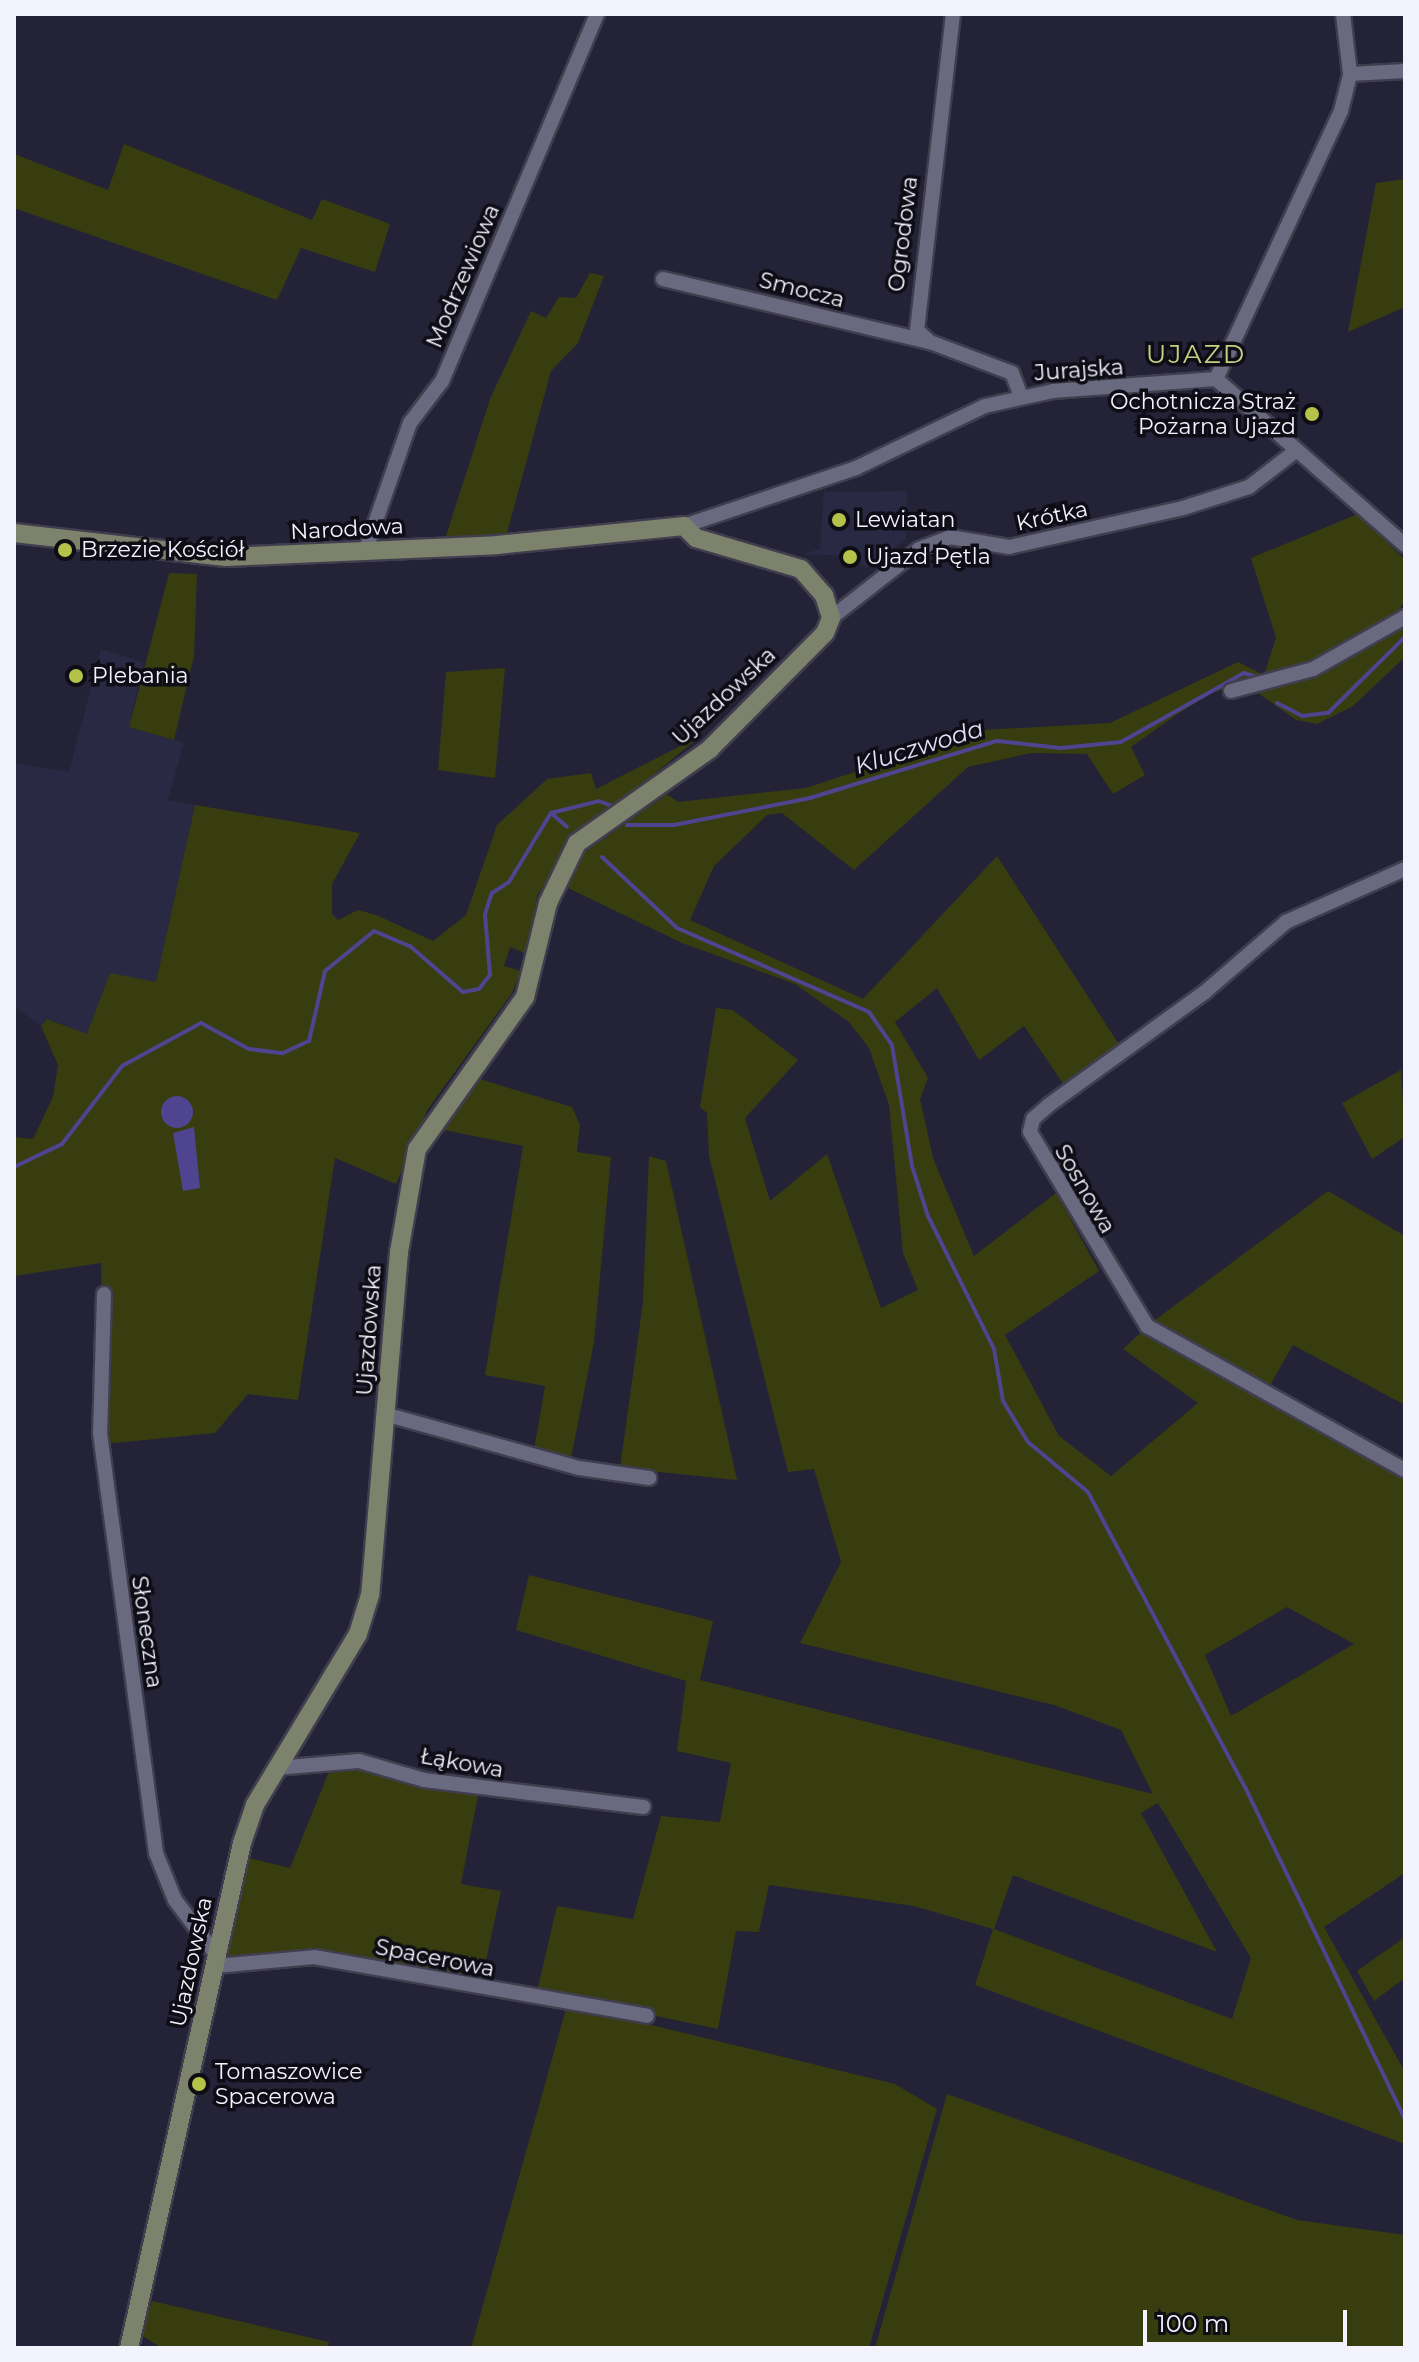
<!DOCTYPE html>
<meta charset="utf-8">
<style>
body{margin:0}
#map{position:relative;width:1419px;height:2362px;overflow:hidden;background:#242236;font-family:Montserrat,sans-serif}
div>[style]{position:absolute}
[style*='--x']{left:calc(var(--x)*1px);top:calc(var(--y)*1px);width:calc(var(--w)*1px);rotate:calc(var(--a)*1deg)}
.built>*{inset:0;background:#2a2943}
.green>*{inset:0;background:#383d10}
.water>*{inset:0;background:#4e448f}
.round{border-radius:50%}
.stream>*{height:4px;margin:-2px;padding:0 2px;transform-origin:2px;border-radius:2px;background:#4e448f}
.roads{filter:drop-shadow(2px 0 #403e4e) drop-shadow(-2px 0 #403e4e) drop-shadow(0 2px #403e4e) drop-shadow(0 -2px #403e4e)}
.street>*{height:14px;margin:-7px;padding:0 7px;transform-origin:7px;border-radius:7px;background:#696980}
.secondary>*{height:18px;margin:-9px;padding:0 9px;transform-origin:9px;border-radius:9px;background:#7d826c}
.dots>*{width:22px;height:22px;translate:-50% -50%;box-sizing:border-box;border:4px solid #0e0d16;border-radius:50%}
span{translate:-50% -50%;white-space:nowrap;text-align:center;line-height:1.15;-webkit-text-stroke:7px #0e0d16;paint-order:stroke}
.street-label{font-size:22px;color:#f3f3fe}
.poi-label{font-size:22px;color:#f3f3fe}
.right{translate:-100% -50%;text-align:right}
.left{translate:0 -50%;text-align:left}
.water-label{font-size:24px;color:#e1e0f6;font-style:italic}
.quarter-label{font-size:26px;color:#c4cf82;letter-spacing:2px}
.frame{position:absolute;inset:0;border:16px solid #f3f3fe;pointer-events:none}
.scale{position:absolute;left:1143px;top:2310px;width:204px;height:36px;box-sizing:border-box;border:4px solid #f3f3fe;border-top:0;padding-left:10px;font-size:24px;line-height:28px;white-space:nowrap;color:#f3f3fe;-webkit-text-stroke:6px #0e0d16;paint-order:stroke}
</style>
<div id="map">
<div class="built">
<i style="clip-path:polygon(907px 491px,906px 540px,866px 568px,851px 556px,804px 554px,820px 549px,824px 492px)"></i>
<i style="clip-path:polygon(101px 649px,143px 662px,129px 727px,184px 743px,168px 800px,195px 805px,156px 982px,87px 1034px,47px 1019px,41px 1026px,14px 1006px,14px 763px,69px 772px)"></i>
</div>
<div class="green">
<i style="clip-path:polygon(124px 144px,312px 220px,322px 199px,390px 224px,375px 272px,301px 248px,277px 300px,14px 208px,14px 154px,108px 190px)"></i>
<i style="clip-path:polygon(1405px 179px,1405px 307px,1348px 332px,1376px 183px)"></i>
<i style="clip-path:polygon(590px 273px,604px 276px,578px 343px,551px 371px,507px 533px,445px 539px,490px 399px,531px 311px,546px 318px,559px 297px,576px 298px)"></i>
<i style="clip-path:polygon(evenodd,1358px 514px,1405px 560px,1405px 600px,1394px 618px,1336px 655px,1212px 693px,1176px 715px,1131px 747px,1145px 775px,1113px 794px,1087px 754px,1031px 753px,968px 767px,854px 870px,782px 813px,767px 815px,714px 866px,690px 920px,863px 999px,997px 856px,1120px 1046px,1064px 1085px,1024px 1026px,979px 1060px,937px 988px,895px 1022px,928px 1078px,920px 1099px,933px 1158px,974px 1256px,1056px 1193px,1099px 1271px,1005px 1335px,1059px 1436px,1111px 1476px,1198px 1403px,1123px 1349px,1151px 1323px,1328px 1191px,1405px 1236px,1405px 1405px,1293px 1345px,1264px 1396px,1405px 1473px,1405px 1873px,1324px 1927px,1405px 2072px,1405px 2144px,975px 1985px,993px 1929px,914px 1906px,769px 1885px,759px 1932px,736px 1931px,718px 2029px,537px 1991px,557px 1906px,633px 1919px,661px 1816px,720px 1822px,731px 1763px,677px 1751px,686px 1681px,516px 1630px,529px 1575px,713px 1621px,700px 1680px,1153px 1794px,1121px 1730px,1054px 1705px,800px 1643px,841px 1562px,814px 1469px,788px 1472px,709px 1156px,707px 1113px,700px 1107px,716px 1008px,733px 1010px,798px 1060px,745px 1118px,770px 1201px,827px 1154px,881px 1308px,918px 1290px,903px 1253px,889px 1105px,869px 1048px,849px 1022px,795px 984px,682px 943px,568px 888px,581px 855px,667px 794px,678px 802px,806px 788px,982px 730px,1110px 723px,1238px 662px,1264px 675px,1276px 638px,1251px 558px,1358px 514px,1287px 1607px,1354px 1644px,1231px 1716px,1205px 1655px,1287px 1607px,1358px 514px,1158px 1803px,1251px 1958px,1232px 2019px,994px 1929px,1013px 1875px,1217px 1952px,1141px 1813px,1158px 1803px)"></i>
<i style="clip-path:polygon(169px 573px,197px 574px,194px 656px,174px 740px,129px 727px)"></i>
<i style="clip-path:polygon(1405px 628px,1405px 657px,1353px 706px,1317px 724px,1296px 720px,1255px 691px)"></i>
<i style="clip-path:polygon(505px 668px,495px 778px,438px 770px,446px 672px)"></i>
<i style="clip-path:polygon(702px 735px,573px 840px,537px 896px,527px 954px,510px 947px,504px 966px,521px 971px,512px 993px,428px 1109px,396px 1184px,335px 1158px,298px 1400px,248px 1394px,215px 1433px,105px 1444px,101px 1263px,14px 1276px,14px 1137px,33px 1139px,53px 1097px,58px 1065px,41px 1026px,47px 1019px,87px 1034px,110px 973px,156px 982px,195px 805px,360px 833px,332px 884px,332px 914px,338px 920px,358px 910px,376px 915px,433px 941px,466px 915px,497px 825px,547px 779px,591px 773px,596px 789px)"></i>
<i style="clip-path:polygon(1401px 1070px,1405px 1137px,1372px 1159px,1342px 1103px)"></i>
<i style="clip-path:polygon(476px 1078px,572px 1107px,580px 1125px,577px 1152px,611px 1157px,594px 1342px,571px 1458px,534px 1450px,545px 1386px,485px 1375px,523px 1146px,444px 1130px)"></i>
<i style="clip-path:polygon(649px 1156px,666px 1161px,737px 1480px,620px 1468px,643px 1302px)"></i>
<i style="clip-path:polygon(332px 1764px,478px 1796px,461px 1884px,501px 1891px,481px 1984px,314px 1953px,227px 1960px,249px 1858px,290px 1868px)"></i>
<i style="clip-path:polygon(1405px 1937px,1405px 1978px,1374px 2001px,1357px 1971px)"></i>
<i style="clip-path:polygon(581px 2008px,895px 2084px,937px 2109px,869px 2348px,471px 2348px,566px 2009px)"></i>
<i style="clip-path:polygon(947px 2094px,1297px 2220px,1405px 2235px,1405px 2348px,875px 2348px)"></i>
<i style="clip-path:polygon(152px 2301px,329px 2342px,327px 2348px,162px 2348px,141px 2335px)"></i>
</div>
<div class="water">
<i class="round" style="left:161px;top:1096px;width:32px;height:32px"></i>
<i style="clip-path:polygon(194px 1127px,200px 1188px,183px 1191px,173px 1133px)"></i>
</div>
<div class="stream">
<i style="--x:1277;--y:703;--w:28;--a:27"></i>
<i style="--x:1302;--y:716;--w:26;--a:-7"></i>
<i style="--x:1328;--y:713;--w:108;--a:-44.6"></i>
<i style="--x:551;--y:813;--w:21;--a:41"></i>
<i style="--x:627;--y:825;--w:47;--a:0"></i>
<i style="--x:674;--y:825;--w:139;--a:-11.2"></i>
<i style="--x:810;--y:798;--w:195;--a:-17"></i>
<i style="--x:997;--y:741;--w:64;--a:6.2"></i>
<i style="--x:1061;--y:748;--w:60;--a:-5.7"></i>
<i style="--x:1121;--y:742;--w:141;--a:-29.3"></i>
<i style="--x:1244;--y:673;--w:10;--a:17"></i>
<i style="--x:602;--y:857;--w:103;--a:43.4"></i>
<i style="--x:677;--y:928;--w:210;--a:23.6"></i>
<i style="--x:869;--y:1012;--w:40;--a:55.1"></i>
<i style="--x:892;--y:1045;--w:123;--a:80.6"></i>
<i style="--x:912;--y:1166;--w:52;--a:72.3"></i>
<i style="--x:928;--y:1216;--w:148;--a:63.6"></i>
<i style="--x:994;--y:1349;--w:53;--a:80.2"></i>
<i style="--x:1003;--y:1401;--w:48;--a:58.6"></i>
<i style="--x:1028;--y:1442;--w:78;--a:39.8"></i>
<i style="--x:1088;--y:1492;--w:336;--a:62"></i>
<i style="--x:1246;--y:1789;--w:367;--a:64.3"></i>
<i style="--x:14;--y:1167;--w:53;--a:-25.6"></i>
<i style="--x:62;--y:1144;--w:98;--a:-52.4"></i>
<i style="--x:122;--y:1066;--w:90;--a:-28.6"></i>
<i style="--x:201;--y:1023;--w:55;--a:28.4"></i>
<i style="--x:249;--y:1049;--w:34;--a:7"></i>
<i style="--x:283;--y:1053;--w:29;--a:-25"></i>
<i style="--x:309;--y:1041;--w:72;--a:-77.1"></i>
<i style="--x:325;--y:971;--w:63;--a:-39.2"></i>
<i style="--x:374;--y:931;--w:39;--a:23"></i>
<i style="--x:410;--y:946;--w:70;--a:41"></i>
<i style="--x:463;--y:992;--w:16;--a:-11"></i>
<i style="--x:479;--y:989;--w:18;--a:-52"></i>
<i style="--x:490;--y:975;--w:61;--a:-94.7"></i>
<i style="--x:485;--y:914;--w:22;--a:-72"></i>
<i style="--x:492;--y:893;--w:20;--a:-33"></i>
<i style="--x:509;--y:882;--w:81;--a:-58.7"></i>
<i style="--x:551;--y:813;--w:49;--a:-14"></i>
<i style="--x:599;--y:801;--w:17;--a:21"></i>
</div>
<div class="roads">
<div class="street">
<i style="--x:953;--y:14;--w:318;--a:96.5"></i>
<i style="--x:917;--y:330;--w:18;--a:43"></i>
<i style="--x:930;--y:342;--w:88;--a:20.7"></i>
<i style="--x:1012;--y:373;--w:26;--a:69"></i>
<i style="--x:1343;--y:14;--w:60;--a:83.3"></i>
<i style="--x:1350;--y:74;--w:55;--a:-3.1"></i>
<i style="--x:663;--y:279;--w:274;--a:13.3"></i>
<i style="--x:1216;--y:379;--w:296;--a:-65"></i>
<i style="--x:1341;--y:111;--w:38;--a:-76"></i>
<i style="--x:1216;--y:379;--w:252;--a:41.3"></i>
<i style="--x:684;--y:526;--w:182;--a:-18.6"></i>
<i style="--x:856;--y:468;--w:143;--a:-25.7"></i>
<i style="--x:985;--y:406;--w:70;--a:-12.4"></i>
<i style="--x:1053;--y:391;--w:163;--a:-4.2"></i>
<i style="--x:365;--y:552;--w:137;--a:-70.8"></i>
<i style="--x:410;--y:423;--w:53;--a:-52.7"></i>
<i style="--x:442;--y:381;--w:398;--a:-67.1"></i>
<i style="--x:831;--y:618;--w:112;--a:-38.1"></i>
<i style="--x:919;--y:549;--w:33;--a:-21"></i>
<i style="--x:950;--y:537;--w:60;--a:9.6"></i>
<i style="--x:1009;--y:547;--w:178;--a:-12.6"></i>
<i style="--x:1183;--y:508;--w:69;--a:-17.7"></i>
<i style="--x:1249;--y:487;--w:56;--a:-37.7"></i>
<i style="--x:1231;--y:691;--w:85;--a:-15"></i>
<i style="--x:1313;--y:669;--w:106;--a:-29.5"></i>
<i style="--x:1405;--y:869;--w:130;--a:156"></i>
<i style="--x:1286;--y:922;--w:107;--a:139.2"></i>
<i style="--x:1205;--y:992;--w:193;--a:144.1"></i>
<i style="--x:1049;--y:1105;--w:21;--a:139"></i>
<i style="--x:1033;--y:1119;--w:13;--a:103"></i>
<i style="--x:1030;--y:1132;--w:227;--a:58.9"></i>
<i style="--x:1147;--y:1326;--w:295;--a:29.2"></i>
<i style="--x:104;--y:1294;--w:139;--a:91.6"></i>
<i style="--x:100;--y:1433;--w:424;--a:82.4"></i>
<i style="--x:156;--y:1853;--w:51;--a:68"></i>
<i style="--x:175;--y:1900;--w:71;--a:53"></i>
<i style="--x:388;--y:1415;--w:198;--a:15.5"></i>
<i style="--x:579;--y:1468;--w:71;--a:8.1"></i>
<i style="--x:276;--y:1768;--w:83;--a:-4.8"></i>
<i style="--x:359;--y:1761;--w:68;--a:16.3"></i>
<i style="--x:424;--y:1780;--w:221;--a:7"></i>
<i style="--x:216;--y:1966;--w:98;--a:-5.2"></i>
<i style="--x:314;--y:1957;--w:338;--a:10"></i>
</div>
<div class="secondary">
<i style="--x:14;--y:533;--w:213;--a:6.5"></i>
<i style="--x:226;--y:557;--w:271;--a:-2.5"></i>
<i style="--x:497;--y:545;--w:188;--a:-5.8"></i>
<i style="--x:684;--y:526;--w:17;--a:45"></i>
<i style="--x:696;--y:538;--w:109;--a:16.4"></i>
<i style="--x:801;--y:569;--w:35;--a:49"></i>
<i style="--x:824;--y:595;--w:24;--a:73"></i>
<i style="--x:831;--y:618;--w:16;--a:112"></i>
<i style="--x:825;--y:633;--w:163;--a:134.8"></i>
<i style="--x:710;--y:749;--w:163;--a:144.7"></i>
<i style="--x:577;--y:843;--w:67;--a:115.8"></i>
<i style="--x:548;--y:903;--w:97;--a:103.7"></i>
<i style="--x:525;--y:997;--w:186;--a:125.4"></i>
<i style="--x:417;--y:1149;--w:105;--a:99.9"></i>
<i style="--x:399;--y:1252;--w:344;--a:94.8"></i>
<i style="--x:370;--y:1595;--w:41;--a:107.1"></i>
<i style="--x:358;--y:1634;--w:200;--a:121.1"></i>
<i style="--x:255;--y:1805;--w:40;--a:108.9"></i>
<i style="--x:242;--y:1843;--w:517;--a:102.61"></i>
</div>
</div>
<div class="dots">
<i style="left:1312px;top:414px;background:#b4c24a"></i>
<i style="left:839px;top:520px;background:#b4c24a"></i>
<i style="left:65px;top:550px;background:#b4c24a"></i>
<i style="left:850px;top:557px;background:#b4c24a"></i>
<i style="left:76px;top:676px;background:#b4c24a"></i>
<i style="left:199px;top:2084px;background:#b4c24a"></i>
</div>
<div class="street-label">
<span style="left:903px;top:234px;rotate:-83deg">Ogrodowa</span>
<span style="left:463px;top:276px;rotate:-67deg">Modrzewiowa</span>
<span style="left:802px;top:290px;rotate:14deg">Smocza</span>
<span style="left:1079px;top:370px;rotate:-4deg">Jurajska</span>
<span style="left:1052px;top:516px;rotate:-12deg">Krótka</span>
<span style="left:347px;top:529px;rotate:-3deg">Narodowa</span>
<span style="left:724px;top:696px;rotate:-43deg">Ujazdowska</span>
<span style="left:1085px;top:1189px;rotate:60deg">Sosnowa</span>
<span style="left:369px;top:1330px;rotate:-86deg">Ujazdowska</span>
<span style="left:147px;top:1632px;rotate:82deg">Słoneczna</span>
<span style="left:462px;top:1763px;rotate:10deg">Łąkowa</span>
<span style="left:435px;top:1958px;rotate:11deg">Spacerowa</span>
<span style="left:191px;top:1962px;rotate:-78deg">Ujazdowska</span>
</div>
<div class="poi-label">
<span class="right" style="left:1296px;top:414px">Ochotnicza Straż<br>Pożarna Ujazd</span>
<span class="left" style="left:855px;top:520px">Lewiatan</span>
<span class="left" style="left:81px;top:550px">Brzezie Kościół</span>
<span class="left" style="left:866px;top:557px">Ujazd Pętla</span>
<span class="left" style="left:92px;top:676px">Plebania</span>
<span class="left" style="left:215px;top:2084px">Tomaszowice<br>Spacerowa</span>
</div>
<div class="water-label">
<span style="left:919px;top:747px;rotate:-17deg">Kluczwoda</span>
</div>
<div class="quarter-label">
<span style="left:1196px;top:355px">UJAZD</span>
</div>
<div class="frame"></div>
<div class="scale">100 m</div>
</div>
